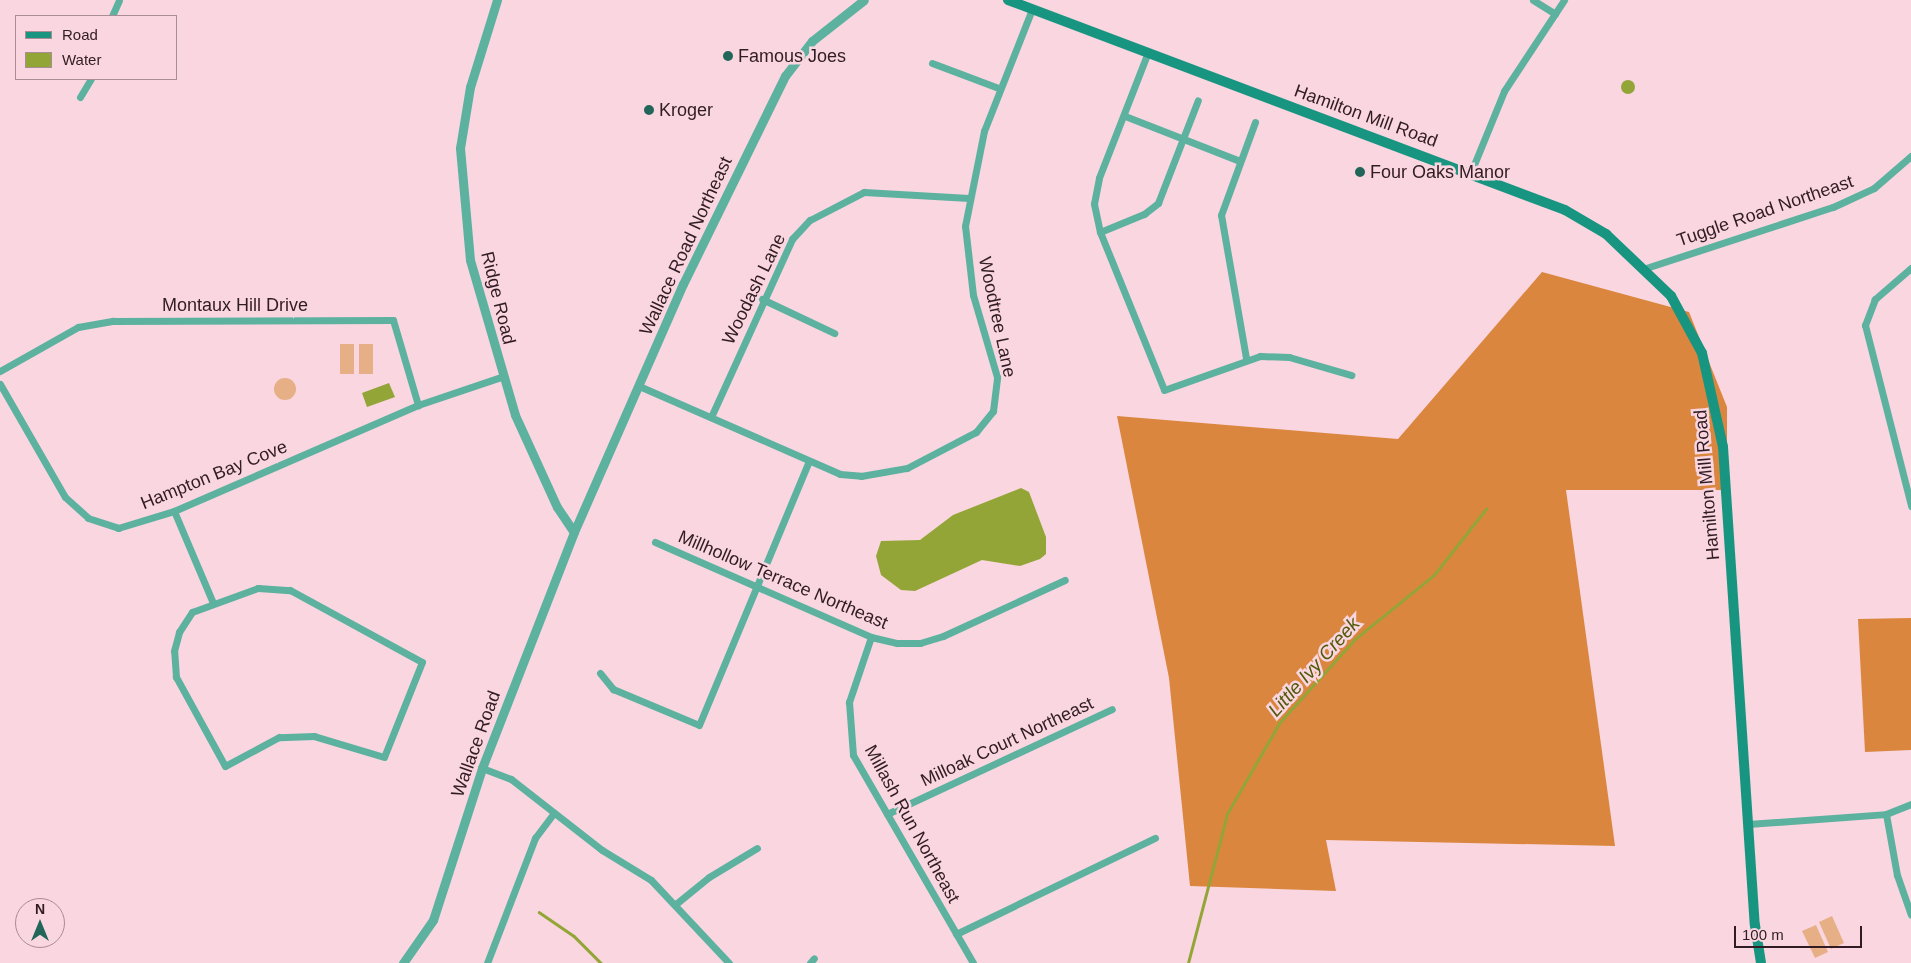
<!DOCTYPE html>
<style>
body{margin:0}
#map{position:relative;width:1911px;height:963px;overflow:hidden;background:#f9d6e0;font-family:Arial,sans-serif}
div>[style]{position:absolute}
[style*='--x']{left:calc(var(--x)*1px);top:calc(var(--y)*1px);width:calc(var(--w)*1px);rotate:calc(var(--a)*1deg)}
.green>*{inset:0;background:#e7af86}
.round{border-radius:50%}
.forest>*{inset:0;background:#db863f}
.water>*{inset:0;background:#94a537}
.stream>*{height:2.5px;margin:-1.25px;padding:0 1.25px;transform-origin:1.25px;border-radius:1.25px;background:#94a537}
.minor>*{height:7px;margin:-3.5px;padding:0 3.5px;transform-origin:3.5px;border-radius:3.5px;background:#5db29f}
.tertiary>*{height:9px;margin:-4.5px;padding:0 4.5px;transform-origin:4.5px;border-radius:4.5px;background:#5db29f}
.secondary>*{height:10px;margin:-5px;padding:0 5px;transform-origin:5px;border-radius:5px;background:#189580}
.dots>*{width:14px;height:14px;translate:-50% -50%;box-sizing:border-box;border:2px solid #f9d6e0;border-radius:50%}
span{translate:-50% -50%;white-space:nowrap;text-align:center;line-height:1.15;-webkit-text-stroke:5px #f9d6e0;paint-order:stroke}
.poi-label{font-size:18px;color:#311c23}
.left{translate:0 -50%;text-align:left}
.street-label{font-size:18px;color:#311c23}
.water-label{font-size:19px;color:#505a09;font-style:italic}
.legend{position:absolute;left:15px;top:15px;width:162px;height:65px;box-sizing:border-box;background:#f9d6e0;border:1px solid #a98c94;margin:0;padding:6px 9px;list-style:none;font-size:15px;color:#311c23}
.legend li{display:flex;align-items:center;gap:10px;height:25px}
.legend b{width:25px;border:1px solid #a98c94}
.north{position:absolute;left:15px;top:898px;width:50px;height:50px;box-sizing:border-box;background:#f9d6e0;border:1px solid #a98c94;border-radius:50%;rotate:0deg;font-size:14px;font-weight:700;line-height:20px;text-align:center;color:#311c23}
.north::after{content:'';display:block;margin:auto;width:18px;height:22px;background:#216659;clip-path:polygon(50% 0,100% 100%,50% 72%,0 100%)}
.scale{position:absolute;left:1734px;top:926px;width:128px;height:22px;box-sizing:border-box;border:2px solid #311c23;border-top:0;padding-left:6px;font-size:15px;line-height:18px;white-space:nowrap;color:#311c23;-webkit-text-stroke:4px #f9d6e0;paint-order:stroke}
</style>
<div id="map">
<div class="green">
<i style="clip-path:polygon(340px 344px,354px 344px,354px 374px,340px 374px)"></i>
<i style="clip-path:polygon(359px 344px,373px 344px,373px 374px,359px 374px)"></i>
<i class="round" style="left:274px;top:378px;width:22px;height:22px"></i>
<i style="clip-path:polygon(1832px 916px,1844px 943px,1831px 949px,1819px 922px)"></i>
<i style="clip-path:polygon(1816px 925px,1828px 952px,1815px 958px,1802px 931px)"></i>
</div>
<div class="forest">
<i style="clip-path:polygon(1542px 272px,1689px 312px,1727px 407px,1727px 490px,1566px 490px,1615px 846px,1326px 840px,1336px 891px,1190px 886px,1169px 678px,1117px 416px,1398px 439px)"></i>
<i style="clip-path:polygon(1911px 618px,1911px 750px,1865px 752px,1858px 619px)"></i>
</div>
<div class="water">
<i class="round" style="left:1621px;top:80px;width:14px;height:14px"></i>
<i style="clip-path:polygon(389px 383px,395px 397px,367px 407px,362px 393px)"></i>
<i style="clip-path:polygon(1021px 488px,1029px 492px,1046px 537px,1046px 554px,1040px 559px,1020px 566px,982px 560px,915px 591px,901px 590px,881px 575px,876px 556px,881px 541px,920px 540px,953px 515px)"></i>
</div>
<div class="stream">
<i style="--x:539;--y:912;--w:42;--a:34.4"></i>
<i style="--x:574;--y:936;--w:38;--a:45"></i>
<i style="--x:1188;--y:963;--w:154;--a:-75.3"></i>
<i style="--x:1227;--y:814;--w:106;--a:-60.1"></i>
<i style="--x:1280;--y:722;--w:110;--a:-47.9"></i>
<i style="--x:1354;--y:640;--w:103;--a:-39.1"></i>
<i style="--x:1434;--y:575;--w:84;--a:-51.8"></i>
</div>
<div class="minor">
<i style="--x:1533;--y:0;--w:26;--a:32"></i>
<i style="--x:112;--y:16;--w:17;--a:-66"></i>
<i style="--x:1148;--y:52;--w:135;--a:111.3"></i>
<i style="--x:1099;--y:178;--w:26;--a:101"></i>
<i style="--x:1094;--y:204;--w:29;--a:78"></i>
<i style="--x:1100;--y:232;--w:170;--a:67.9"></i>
<i style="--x:1164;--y:390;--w:102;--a:-19.5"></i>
<i style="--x:1260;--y:356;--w:29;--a:2"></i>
<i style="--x:1289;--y:357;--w:65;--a:16.2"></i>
<i style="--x:932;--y:63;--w:71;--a:20.7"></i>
<i style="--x:80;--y:97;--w:21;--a:-59"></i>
<i style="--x:1125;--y:116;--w:123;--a:21.4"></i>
<i style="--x:1471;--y:172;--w:87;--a:-67.8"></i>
<i style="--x:1504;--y:91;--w:109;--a:-56.6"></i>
<i style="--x:1100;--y:232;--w:48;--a:-22.2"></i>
<i style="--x:1144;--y:214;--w:18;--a:-38"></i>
<i style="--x:1158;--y:203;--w:110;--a:-68.8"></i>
<i style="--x:1646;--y:268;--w:197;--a:-18.1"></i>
<i style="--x:1833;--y:207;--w:45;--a:-24.9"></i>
<i style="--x:1874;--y:188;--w:49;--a:-40.9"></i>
<i style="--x:1911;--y:268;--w:48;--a:139.3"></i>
<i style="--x:1875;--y:299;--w:28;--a:111"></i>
<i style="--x:1865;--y:325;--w:187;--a:75.7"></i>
<i style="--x:762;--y:299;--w:80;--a:25.3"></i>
<i style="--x:1246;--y:358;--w:145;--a:-99.9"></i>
<i style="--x:1221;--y:215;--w:99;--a:-69.9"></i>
<i style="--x:0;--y:371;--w:90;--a:-29.4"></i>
<i style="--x:78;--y:327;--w:36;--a:-10"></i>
<i style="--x:113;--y:321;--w:280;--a:-0.2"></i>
<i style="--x:393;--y:320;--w:89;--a:73.6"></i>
<i style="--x:0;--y:384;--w:130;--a:60.1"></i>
<i style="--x:65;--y:497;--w:31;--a:42"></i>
<i style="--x:88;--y:518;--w:32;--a:18"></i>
<i style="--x:118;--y:528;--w:59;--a:-16.9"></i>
<i style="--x:174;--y:511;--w:266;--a:-23.5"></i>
<i style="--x:418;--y:405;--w:88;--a:-18.6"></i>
<i style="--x:639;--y:386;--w:219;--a:23.6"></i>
<i style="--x:840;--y:474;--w:21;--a:5"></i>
<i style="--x:861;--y:476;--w:47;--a:-9.9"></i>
<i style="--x:907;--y:468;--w:78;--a:-27.6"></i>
<i style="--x:976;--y:432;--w:27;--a:-51"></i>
<i style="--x:993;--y:411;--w:34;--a:-83"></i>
<i style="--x:997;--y:377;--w:85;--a:-106.3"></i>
<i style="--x:973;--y:295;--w:69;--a:-96.6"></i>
<i style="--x:965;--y:226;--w:97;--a:-78.7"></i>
<i style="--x:984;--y:131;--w:131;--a:-68.5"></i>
<i style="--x:711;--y:417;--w:196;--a:-65.5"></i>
<i style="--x:792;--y:239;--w:26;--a:-47"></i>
<i style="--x:810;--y:220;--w:61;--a:-27.4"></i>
<i style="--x:864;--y:192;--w:105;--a:3.3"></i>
<i style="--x:174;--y:511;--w:100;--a:67"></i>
<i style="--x:655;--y:542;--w:236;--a:23.7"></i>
<i style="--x:871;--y:637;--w:27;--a:13"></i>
<i style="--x:897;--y:643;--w:23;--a:0"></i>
<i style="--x:920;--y:643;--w:24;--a:-17"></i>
<i style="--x:943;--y:636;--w:134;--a:-24.7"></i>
<i style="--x:258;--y:588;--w:32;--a:4"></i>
<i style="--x:290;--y:590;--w:150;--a:28.6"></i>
<i style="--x:422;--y:662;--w:102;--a:111.8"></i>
<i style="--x:384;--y:757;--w:73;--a:-163.3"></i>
<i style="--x:314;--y:736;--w:35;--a:178"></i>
<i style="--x:279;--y:737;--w:61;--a:151.8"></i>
<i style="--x:225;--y:766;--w:102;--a:-118.8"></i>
<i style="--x:176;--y:677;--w:26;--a:-94"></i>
<i style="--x:174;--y:651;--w:20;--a:-75"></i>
<i style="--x:179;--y:632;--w:24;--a:-57"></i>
<i style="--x:192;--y:612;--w:70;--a:-20"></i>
<i style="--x:871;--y:637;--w:69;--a:108.7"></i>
<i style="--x:849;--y:702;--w:53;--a:85.7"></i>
<i style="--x:853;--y:755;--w:240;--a:60"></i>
<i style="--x:600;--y:673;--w:21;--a:51"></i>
<i style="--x:613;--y:689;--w:93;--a:22.7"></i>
<i style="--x:699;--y:725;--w:284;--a:-67.4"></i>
<i style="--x:482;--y:768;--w:31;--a:21"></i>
<i style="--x:511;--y:779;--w:115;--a:38"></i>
<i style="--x:602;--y:850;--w:57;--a:31.5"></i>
<i style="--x:651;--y:880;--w:114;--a:46.8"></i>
<i style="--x:887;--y:814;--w:248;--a:-25"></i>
<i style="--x:1886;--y:814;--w:62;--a:79.8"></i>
<i style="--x:1897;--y:875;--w:42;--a:70.7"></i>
<i style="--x:1748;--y:824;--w:138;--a:-4.1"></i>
<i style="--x:1886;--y:814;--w:27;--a:-22"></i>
<i style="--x:677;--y:903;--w:41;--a:-39.1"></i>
<i style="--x:709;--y:877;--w:56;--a:-31.1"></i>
<i style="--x:956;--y:934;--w:221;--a:-25.8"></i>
<i style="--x:487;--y:963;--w:134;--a:-69"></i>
<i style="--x:535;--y:838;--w:31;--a:-53"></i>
<i style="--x:810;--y:963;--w:6;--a:-51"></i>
</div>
<div class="tertiary">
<i style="--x:497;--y:0;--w:91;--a:107.2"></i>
<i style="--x:470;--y:87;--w:62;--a:99.3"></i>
<i style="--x:460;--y:148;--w:112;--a:84.9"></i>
<i style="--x:470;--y:260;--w:161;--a:73.8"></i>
<i style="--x:515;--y:415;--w:101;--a:65.5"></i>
<i style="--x:557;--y:507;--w:30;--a:56"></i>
<i style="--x:403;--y:963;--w:52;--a:-55.1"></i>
<i style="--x:433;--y:920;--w:160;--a:-72.1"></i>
<i style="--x:482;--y:768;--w:253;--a:-68.7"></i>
<i style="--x:574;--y:532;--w:271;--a:-66.3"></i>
<i style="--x:683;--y:284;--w:232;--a:-63.9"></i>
<i style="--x:785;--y:76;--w:44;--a:-52.4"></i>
<i style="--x:812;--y:41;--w:66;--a:-38.3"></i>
</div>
<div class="secondary">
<i style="--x:1008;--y:0;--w:595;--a:20.66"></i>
<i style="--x:1565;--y:210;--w:48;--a:30.3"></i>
<i style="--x:1606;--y:234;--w:90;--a:43.6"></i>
<i style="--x:1671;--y:296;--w:65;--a:61.5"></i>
<i style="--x:1702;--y:353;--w:96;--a:77.4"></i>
<i style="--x:1723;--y:447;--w:479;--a:86.2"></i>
<i style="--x:1755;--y:925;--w:38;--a:81"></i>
</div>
<div class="dots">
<i style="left:728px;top:56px;background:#216659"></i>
<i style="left:649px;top:110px;background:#216659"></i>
<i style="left:1360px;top:172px;background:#216659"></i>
</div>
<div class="poi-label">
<span class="left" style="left:738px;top:56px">Famous Joes</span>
<span class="left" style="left:659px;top:110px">Kroger</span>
<span class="left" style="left:1370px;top:172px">Four Oaks Manor</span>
</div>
<div class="street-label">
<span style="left:1366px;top:116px;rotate:20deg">Hamilton Mill Road</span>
<span style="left:1765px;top:211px;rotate:-19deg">Tuggle Road Northeast</span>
<span style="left:686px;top:246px;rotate:-65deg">Wallace Road Northeast</span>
<span style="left:754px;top:289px;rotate:-64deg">Woodash Lane</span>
<span style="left:498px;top:298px;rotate:76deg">Ridge Road</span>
<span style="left:235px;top:305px">Montaux Hill Drive</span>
<span style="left:997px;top:317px;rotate:78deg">Woodtree Lane</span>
<span style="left:214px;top:475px;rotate:-22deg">Hampton Bay Cove</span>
<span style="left:1707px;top:485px;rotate:-95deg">Hamilton Mill Road</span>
<span style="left:783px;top:580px;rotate:23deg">Millhollow Terrace Northeast</span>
<span style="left:1007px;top:742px;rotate:-25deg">Milloak Court Northeast</span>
<span style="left:476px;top:744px;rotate:-70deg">Wallace Road</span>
<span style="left:912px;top:824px;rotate:61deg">Millash Run Northeast</span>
</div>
<div class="water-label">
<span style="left:1314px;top:667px;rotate:-48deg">Little Ivy Creek</span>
</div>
<ul class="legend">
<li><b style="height:6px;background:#189580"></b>Road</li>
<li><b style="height:14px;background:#94a537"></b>Water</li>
</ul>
<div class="north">N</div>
<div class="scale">100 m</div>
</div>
